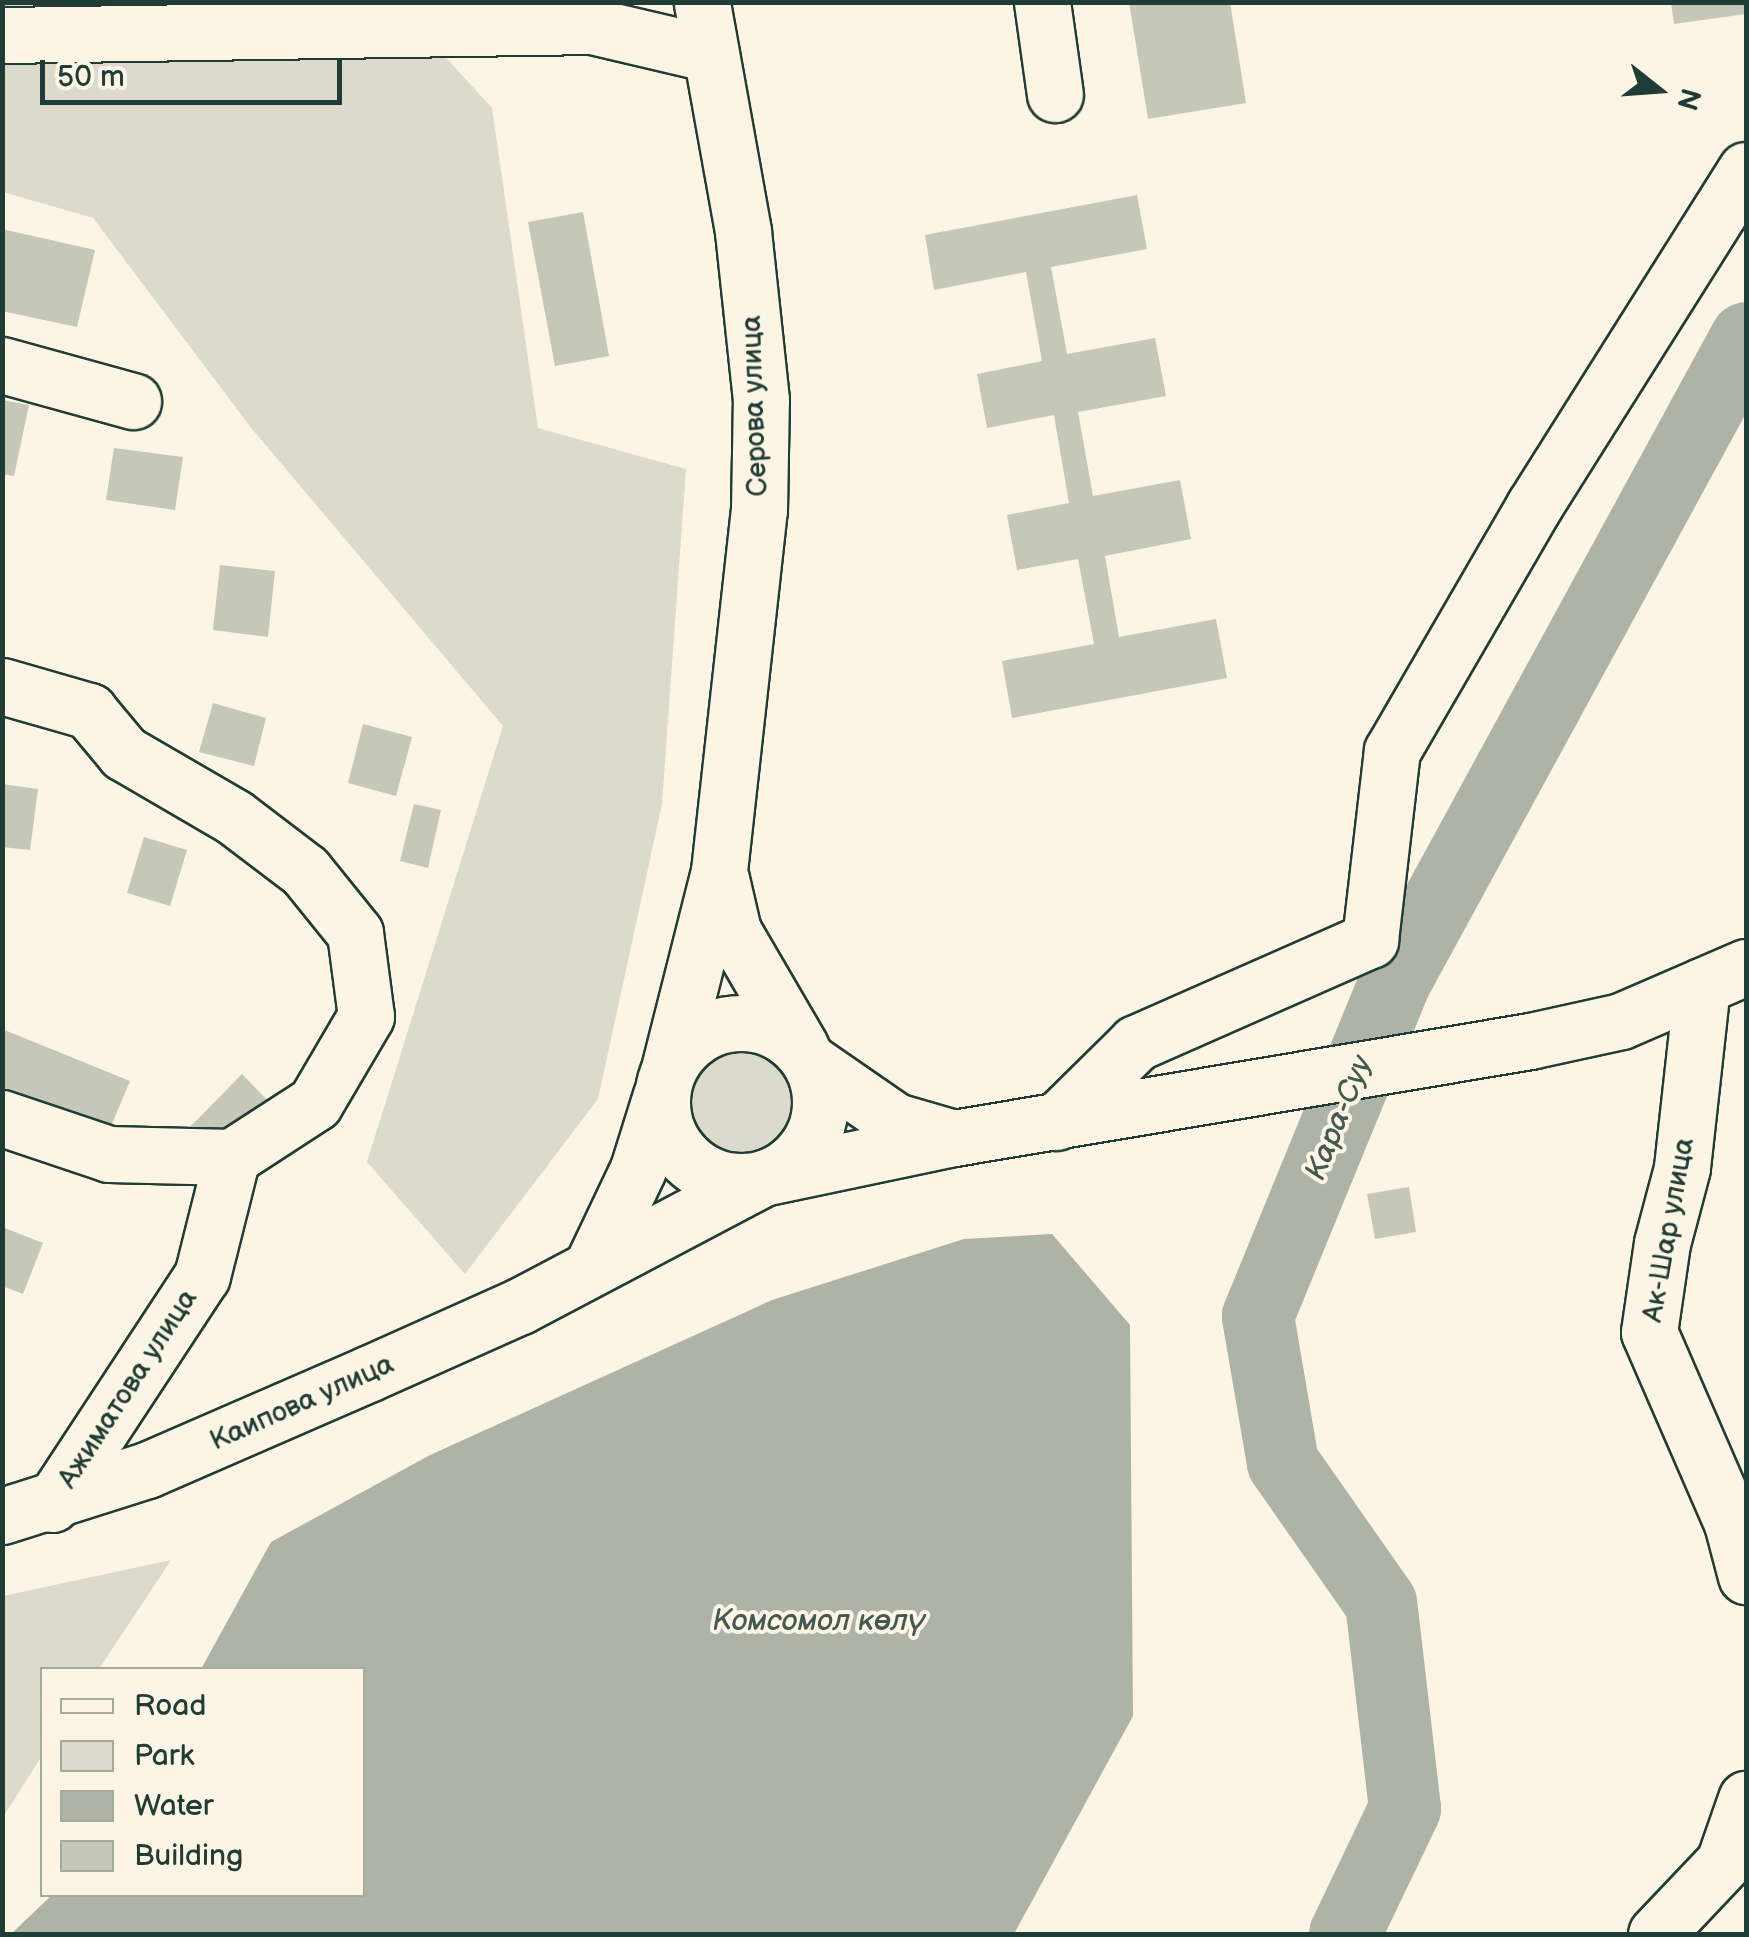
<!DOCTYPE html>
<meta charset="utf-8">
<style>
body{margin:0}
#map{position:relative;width:1749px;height:1937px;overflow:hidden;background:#fcf5e5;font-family:"Balsamiq Sans",sans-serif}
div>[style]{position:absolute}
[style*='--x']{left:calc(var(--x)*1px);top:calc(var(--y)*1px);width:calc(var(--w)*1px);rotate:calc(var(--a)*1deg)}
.green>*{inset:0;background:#dcdacc}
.round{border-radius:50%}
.water>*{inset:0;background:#aeb3a7}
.river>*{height:72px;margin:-36px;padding:0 36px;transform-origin:36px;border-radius:36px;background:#aeb3a7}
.building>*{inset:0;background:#c5c7b9}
.roads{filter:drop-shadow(2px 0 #1f3d34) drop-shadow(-2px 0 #1f3d34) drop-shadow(0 2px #1f3d34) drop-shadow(0 -2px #1f3d34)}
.minor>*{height:55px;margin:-27.5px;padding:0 27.5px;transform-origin:27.5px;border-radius:27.5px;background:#fcf5e5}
.major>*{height:55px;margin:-27.5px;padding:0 27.5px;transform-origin:27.5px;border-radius:27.5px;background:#fcf5e5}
.major>.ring{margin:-27.5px;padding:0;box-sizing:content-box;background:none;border:55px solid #fcf5e5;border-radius:50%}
span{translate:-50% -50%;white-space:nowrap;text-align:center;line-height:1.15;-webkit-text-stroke:8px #fcf5e5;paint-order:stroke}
.street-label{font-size:28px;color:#1f3d34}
.water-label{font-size:30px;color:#435a51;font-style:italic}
.frame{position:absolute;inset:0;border:5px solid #1f3d34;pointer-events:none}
.legend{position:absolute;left:40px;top:1667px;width:325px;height:230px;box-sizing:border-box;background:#fcf5e5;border:2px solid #a4ab9e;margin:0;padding:12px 18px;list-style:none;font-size:30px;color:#1f3d34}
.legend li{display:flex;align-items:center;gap:20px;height:50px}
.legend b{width:50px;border:2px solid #a4ab9e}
.north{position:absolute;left:1609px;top:40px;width:100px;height:100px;-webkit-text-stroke:8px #fcf5e5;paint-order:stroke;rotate:107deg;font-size:28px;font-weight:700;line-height:40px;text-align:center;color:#1f3d34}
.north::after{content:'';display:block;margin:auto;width:35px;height:45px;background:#1f3d34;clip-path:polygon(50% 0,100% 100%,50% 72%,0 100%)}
.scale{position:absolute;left:40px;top:60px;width:302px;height:45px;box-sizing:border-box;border:5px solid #1f3d34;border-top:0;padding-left:12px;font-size:30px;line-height:35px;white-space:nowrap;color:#1f3d34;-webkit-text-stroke:8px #fcf5e5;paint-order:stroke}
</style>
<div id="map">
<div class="green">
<i style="clip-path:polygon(2px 3px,396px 3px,492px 108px,538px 428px,686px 469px,662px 804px,598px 1099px,465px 1274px,367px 1162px,503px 726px,252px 429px,93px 218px,3px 192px)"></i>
<i class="round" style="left:683px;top:1044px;width:116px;height:116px"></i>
<i style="clip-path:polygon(171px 1560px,99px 1669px,42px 1670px,42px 1756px,3px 1817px,3px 1596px)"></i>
</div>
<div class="water">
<i style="clip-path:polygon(1052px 1234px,1130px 1325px,1133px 1716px,1014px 1934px,11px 1934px,52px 1895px,362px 1894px,362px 1670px,201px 1669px,271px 1542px,430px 1455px,772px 1300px,964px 1239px)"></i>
</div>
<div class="river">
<i style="--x:1345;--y:1934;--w:139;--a:-64.4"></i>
<i style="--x:1405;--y:1809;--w:207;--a:-96.6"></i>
<i style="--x:1381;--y:1603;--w:171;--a:-125"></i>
<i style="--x:1283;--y:1463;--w:149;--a:-99.7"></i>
<i style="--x:1258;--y:1316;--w:363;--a:-67.7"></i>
<i style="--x:1396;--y:980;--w:731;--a:-61.4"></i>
</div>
<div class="building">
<i style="clip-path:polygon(1129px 2px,1230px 2px,1246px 103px,1148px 119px)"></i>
<i style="clip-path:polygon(1671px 2px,1746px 2px,1746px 14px,1674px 24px)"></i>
<i style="clip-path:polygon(1137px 195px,1147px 249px,1051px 267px,1067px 354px,1155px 338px,1166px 396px,1078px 412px,1093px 496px,1180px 480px,1191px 539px,1105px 556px,1119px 637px,1216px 619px,1227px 678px,1012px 718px,1002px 661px,1094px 644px,1078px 559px,1017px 570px,1007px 515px,1069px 503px,1054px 415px,987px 428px,977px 374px,1042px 361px,1026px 272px,934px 290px,925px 235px)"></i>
<i style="clip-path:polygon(583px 212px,609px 356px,555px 366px,528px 222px)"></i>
<i style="clip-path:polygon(2px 229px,95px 250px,77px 327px,2px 311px)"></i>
<i style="clip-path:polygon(2px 400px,29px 405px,14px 476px,2px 474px)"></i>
<i style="clip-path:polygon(114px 448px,183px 457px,175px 510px,106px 500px)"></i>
<i style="clip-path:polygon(220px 565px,275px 571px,268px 637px,213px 630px)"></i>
<i style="clip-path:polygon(213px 703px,266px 718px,254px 766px,199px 752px)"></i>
<i style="clip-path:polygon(363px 724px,412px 737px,396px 796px,348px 783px)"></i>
<i style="clip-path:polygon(2px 784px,38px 789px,30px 850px,2px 847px)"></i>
<i style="clip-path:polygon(414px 804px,441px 810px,428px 868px,400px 861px)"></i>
<i style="clip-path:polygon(144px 837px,187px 850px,170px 906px,127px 893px)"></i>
<i style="clip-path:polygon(2px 1029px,130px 1081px,109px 1131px,2px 1088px)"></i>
<i style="clip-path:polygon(242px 1074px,267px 1100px,210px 1156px,186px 1131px)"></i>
<i style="clip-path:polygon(1409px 1187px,1416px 1232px,1375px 1239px,1367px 1194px)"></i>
<i style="clip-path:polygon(2px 1227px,43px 1243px,23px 1294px,2px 1286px)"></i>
</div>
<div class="roads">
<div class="minor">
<i style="--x:1042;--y:2;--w:93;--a:82"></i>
<i style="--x:2;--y:35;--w:590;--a:-0.87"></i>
<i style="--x:592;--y:26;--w:122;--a:13.2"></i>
<i style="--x:2;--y:365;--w:136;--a:15.4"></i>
<i style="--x:2;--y:686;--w:91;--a:16"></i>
<i style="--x:89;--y:711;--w:55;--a:50.2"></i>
<i style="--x:124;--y:753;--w:127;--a:30.2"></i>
<i style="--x:234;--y:817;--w:89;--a:37.3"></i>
<i style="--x:305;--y:871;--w:80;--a:51.1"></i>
<i style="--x:355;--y:933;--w:84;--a:82.5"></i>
<i style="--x:366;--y:1016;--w:101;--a:120.4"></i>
<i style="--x:315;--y:1103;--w:99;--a:147"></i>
<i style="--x:232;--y:1157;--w:123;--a:-178.6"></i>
<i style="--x:109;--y:1154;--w:113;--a:-161.4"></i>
<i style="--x:1702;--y:986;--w:183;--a:96.3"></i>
<i style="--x:1682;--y:1168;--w:78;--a:104.9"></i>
<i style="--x:1662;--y:1243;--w:90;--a:98.3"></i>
<i style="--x:1649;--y:1332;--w:208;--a:66.5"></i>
<i style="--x:1732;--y:1523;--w:55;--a:75.2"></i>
<i style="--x:811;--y:1063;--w:102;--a:34.6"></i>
<i style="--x:895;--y:1121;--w:61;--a:16.1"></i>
<i style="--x:1056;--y:1122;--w:112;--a:-44.6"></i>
<i style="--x:1136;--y:1043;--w:256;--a:-23.8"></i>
<i style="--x:1370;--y:940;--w:190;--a:-83.4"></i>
<i style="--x:1392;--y:751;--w:283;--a:-59.9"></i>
<i style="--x:1534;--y:506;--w:397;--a:-57.8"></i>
<i style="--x:767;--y:1177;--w:191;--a:-11.8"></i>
<i style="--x:954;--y:1138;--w:584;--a:-9.56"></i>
<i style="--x:1530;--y:1041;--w:93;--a:-12.4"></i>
<i style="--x:1621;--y:1021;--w:136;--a:-23.4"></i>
<i style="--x:52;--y:1504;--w:273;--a:-56.7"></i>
<i style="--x:202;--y:1276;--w:123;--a:-75.9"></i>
<i style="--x:1656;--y:1934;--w:99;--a:-46.6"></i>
<i style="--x:1724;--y:1862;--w:67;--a:-70.8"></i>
</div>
<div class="major">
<i style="--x:721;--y:879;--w:53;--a:77"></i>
<i style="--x:733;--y:931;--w:135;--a:59.8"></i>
<i class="ring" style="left:662px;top:1023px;width:103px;height:103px"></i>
<i style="--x:670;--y:1065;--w:200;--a:-75.8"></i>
<i style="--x:719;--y:871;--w:363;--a:-83.7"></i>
<i style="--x:759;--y:510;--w:110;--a:-89"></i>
<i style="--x:761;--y:400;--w:170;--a:-96.1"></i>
<i style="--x:743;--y:231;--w:233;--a:-100.2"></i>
<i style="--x:592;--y:1266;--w:107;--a:-64.6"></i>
<i style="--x:638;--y:1169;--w:77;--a:-72.7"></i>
<i style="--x:2;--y:1516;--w:152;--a:-17.6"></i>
<i style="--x:147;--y:1470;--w:243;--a:-23.5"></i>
<i style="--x:370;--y:1373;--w:164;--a:-24.1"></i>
<i style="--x:520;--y:1306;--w:272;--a:-27.8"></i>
</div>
</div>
<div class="street-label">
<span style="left:755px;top:406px;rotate:-92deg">Серова улица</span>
<span style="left:1669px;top:1230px;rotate:-80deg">Ак-Шар улица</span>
<span style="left:128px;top:1389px;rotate:-57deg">Ажиматова улица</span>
<span style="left:302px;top:1403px;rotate:-24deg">Каипова улица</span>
</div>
<div class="water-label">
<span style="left:1339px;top:1118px;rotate:-68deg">Кара-Суу</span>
<span style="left:819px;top:1621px">Комсомол көлү</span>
</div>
<div class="frame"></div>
<ul class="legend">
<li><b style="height:12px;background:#fcf5e5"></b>Road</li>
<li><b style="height:28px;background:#dcdacc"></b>Park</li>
<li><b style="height:28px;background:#aeb3a7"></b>Water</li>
<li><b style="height:28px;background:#c5c7b9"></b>Building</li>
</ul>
<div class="north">N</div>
<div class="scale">50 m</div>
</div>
